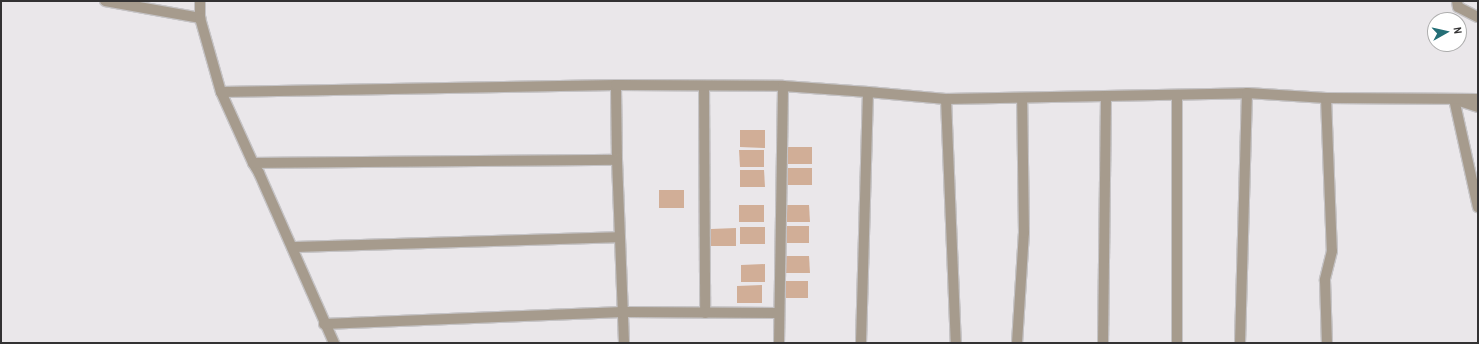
<!DOCTYPE html>
<style>
body{margin:0}
#map{position:relative;width:1479px;height:344px;overflow:hidden;background:#eae7ea;font-family:"Archivo Narrow",sans-serif}
div>[style]{position:absolute}
[style*='--x']{left:calc(var(--x)*1px);top:calc(var(--y)*1px);width:calc(var(--w)*1px);rotate:calc(var(--a)*1deg)}
.building>*{inset:0;background:#d1ae97}
.roads{filter:drop-shadow(1px 0 #c5c3c5) drop-shadow(-1px 0 #c5c3c5) drop-shadow(0 1px #c5c3c5) drop-shadow(0 -1px #c5c3c5)}
.minor>*{height:10px;margin:-5px;padding:0 5px;transform-origin:5px;border-radius:5px;background:#a69b8d}
span{translate:-50% -50%;white-space:nowrap;text-align:center;line-height:1.15;-webkit-text-stroke:3px #fff;paint-order:stroke}
.frame{position:absolute;inset:0;border:2px solid #333233;pointer-events:none}
.north{position:absolute;left:1427px;top:12px;width:40px;height:40px;box-sizing:border-box;background:#fff;border:1px solid #adadad;border-radius:50%;rotate:82deg;font-size:11px;font-weight:700;line-height:16px;text-align:center;color:#333233}
.north::after{content:'';display:block;margin:auto;width:14px;height:18px;background:#246e76;clip-path:polygon(50% 0,100% 100%,50% 72%,0 100%)}
</style>
<div id="map">
<div class="building">
<i style="clip-path:polygon(740px 130px,765px 130px,765px 148px,740px 147px)"></i>
<i style="clip-path:polygon(787px 147px,812px 147px,812px 164px,787px 164px)"></i>
<i style="clip-path:polygon(739px 150px,764px 150px,764px 167px,740px 167px)"></i>
<i style="clip-path:polygon(787px 168px,812px 168px,812px 185px,787px 185px)"></i>
<i style="clip-path:polygon(740px 170px,764px 170px,765px 187px,740px 187px)"></i>
<i style="clip-path:polygon(659px 190px,684px 190px,684px 208px,659px 208px)"></i>
<i style="clip-path:polygon(739px 205px,764px 205px,764px 222px,739px 222px)"></i>
<i style="clip-path:polygon(785px 205px,809px 205px,810px 222px,785px 222px)"></i>
<i style="clip-path:polygon(784px 226px,809px 226px,809px 243px,784px 243px)"></i>
<i style="clip-path:polygon(740px 227px,765px 227px,765px 244px,740px 244px)"></i>
<i style="clip-path:polygon(736px 228px,736px 246px,711px 246px,711px 229px)"></i>
<i style="clip-path:polygon(785px 256px,809px 256px,810px 273px,785px 273px)"></i>
<i style="clip-path:polygon(765px 264px,765px 282px,741px 282px,741px 265px)"></i>
<i style="clip-path:polygon(783px 281px,808px 281px,808px 298px,783px 298px)"></i>
<i style="clip-path:polygon(762px 285px,762px 303px,737px 303px,737px 286px)"></i>
</div>
<div class="roads">
<div class="minor">
<i style="--x:105;--y:1;--w:97;--a:10.1"></i>
<i style="--x:200;--y:1;--w:17;--a:90"></i>
<i style="--x:200;--y:18;--w:77;--a:74.2"></i>
<i style="--x:221;--y:92;--w:78;--a:65.7"></i>
<i style="--x:253;--y:163;--w:12;--a:59"></i>
<i style="--x:259;--y:173;--w:186;--a:66.2"></i>
<i style="--x:1457;--y:1;--w:6;--a:81"></i>
<i style="--x:1458;--y:7;--w:22;--a:27"></i>
<i style="--x:704;--y:86;--w:227;--a:89.7"></i>
<i style="--x:221;--y:92;--w:395;--a:-1"></i>
<i style="--x:868;--y:92;--w:78;--a:5.1"></i>
<i style="--x:946;--y:99;--w:301;--a:-1.1"></i>
<i style="--x:1177;--y:95;--w:248;--a:90"></i>
<i style="--x:1326;--y:98;--w:153;--a:87.8"></i>
<i style="--x:1332;--y:251;--w:30;--a:104"></i>
<i style="--x:1325;--y:280;--w:63;--a:88.2"></i>
<i style="--x:946;--y:99;--w:244;--a:87.7"></i>
<i style="--x:1478;--y:107;--w:25;--a:-162"></i>
<i style="--x:1454;--y:99;--w:111;--a:77.5"></i>
<i style="--x:617;--y:160;--w:75;--a:-90.8"></i>
<i style="--x:616;--y:85;--w:167;--a:0.3"></i>
<i style="--x:783;--y:86;--w:85;--a:4"></i>
<i style="--x:868;--y:92;--w:251;--a:91.6"></i>
<i style="--x:253;--y:163;--w:364;--a:-0.5"></i>
<i style="--x:617;--y:160;--w:183;--a:87.8"></i>
<i style="--x:292;--y:247;--w:328;--a:-1.7"></i>
<i style="--x:324;--y:324;--w:299;--a:-2.3"></i>
<i style="--x:623;--y:312;--w:156;--a:0.4"></i>
<i style="--x:779;--y:343;--w:257;--a:-89.1"></i>
<i style="--x:1017;--y:343;--w:110;--a:-86.4"></i>
<i style="--x:1024;--y:233;--w:135;--a:-90.8"></i>
<i style="--x:1103;--y:343;--w:247;--a:-89.3"></i>
<i style="--x:1240;--y:343;--w:250;--a:-88.4"></i>
<i style="--x:1247;--y:93;--w:79;--a:3.6"></i>
<i style="--x:1326;--y:98;--w:152;--a:0.4"></i>
</div>
</div>
<div class="frame"></div>
<div class="north">N</div>
</div>
